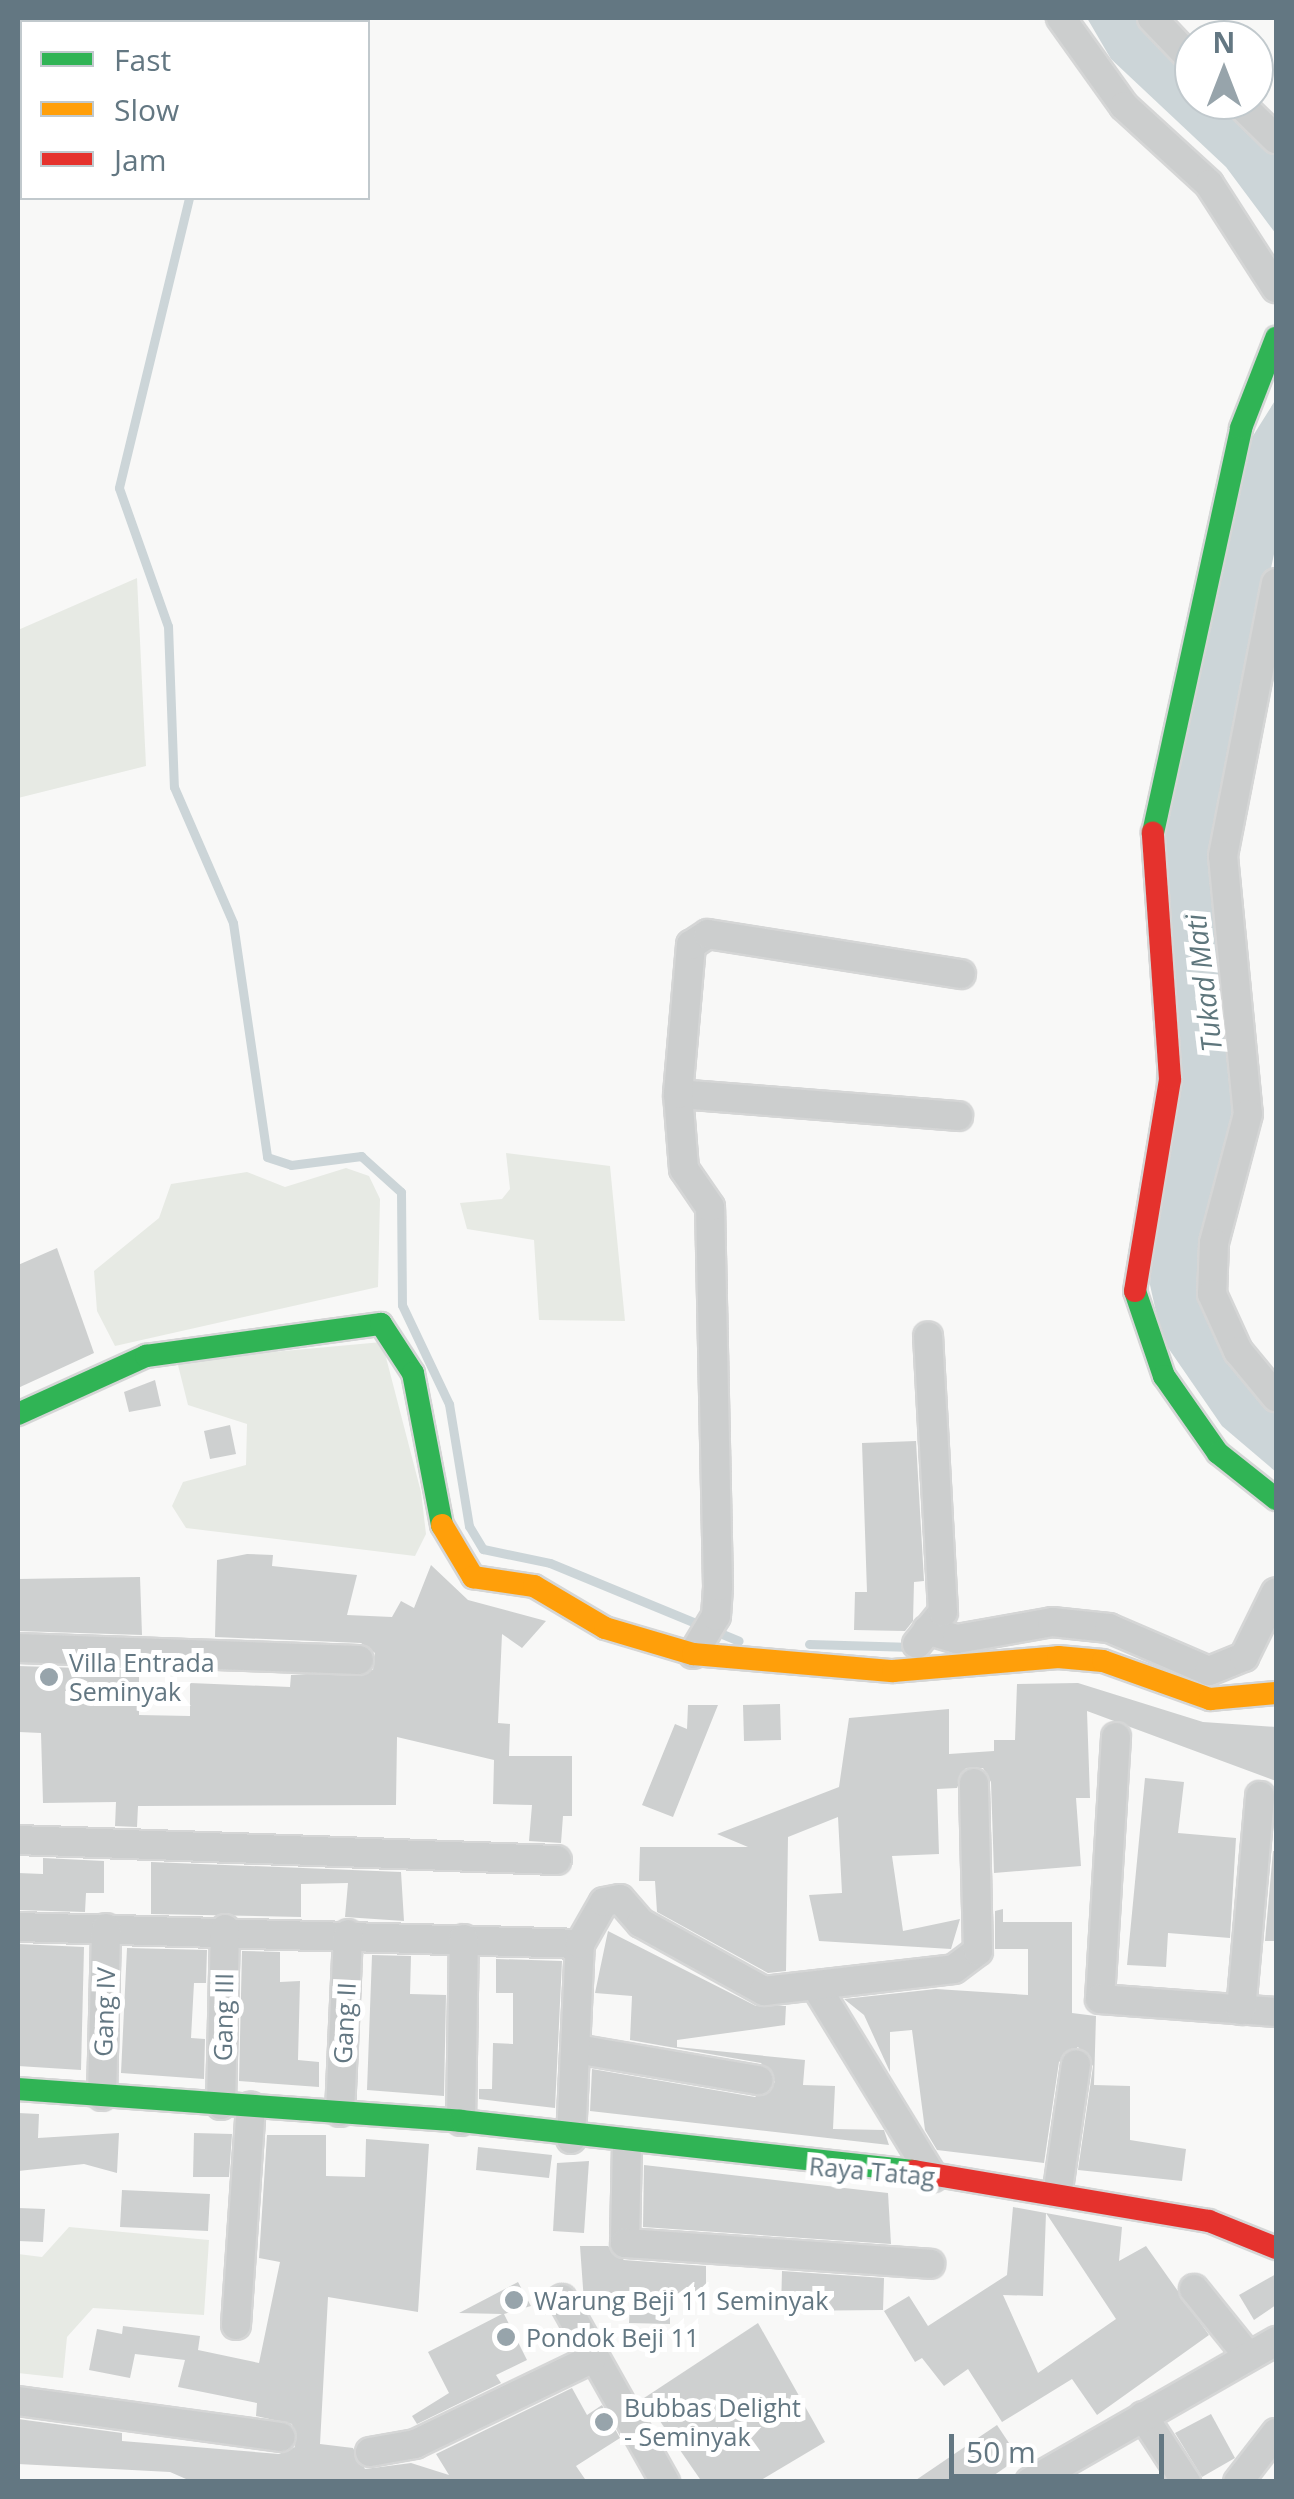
<!DOCTYPE html>
<style>
body{margin:0}
#map{position:relative;width:1294px;height:2499px;overflow:hidden;background:#f8f8f7;font-family:"Open Sans",sans-serif}
div>[style]{position:absolute}
[style*='--x']{left:calc(var(--x)*1px);top:calc(var(--y)*1px);width:calc(var(--w)*1px);rotate:calc(var(--a)*1deg)}
.green>*{inset:0;background:#e7eae4}
.water>*{inset:0;background:#ccd5d8}
.stream>*{height:9px;margin:-4.5px;padding:0 4.5px;transform-origin:4.5px;border-radius:4.5px;background:#ccd5d8}
.building>*{inset:0;background:#ced0d0}
.roads{filter:drop-shadow(2px 0 #d5d6d6) drop-shadow(-2px 0 #d5d6d6) drop-shadow(0 2px #d5d6d6) drop-shadow(0 -2px #d5d6d6)}
.street>*{height:28px;margin:-14px;padding:0 14px;transform-origin:14px;border-radius:14px;background:#cccece}
.fast>*{height:22px;margin:-11px;padding:0 11px;transform-origin:11px;border-radius:11px;background:#30b455}
.slow>*{height:22px;margin:-11px;padding:0 11px;transform-origin:11px;border-radius:11px;background:#ff9f0a}
.jam>*{height:22px;margin:-11px;padding:0 11px;transform-origin:11px;border-radius:11px;background:#e5322d}
.dots>*{width:28px;height:28px;translate:-50% -50%;box-sizing:border-box;border:5px solid #fff;border-radius:50%}
span{translate:-50% -50%;white-space:nowrap;text-align:center;line-height:1.15;-webkit-text-stroke:10px #fff;paint-order:stroke}
.poi-label{font-size:25px;color:#637782}
.left{translate:0 -50%;text-align:left}
.street-label{font-size:25px;color:#637782}
.water-label{font-size:28px;color:#5e767c;font-style:italic}
.frame{position:absolute;inset:0;border:20px solid #637782;pointer-events:none}
.legend{position:absolute;left:20px;top:20px;width:350px;height:180px;box-sizing:border-box;background:#fff;border:2px solid #c1c9cd;margin:0;padding:12px 18px;list-style:none;font-size:30px;color:#637782}
.legend li{display:flex;align-items:center;gap:20px;height:50px}
.legend b{width:50px;border:2px solid #c1c9cd}
.north{position:absolute;left:1174px;top:20px;width:100px;height:100px;box-sizing:border-box;background:#fff;border:2px solid #c1c9cd;border-radius:50%;rotate:0deg;font-size:28px;font-weight:700;line-height:40px;text-align:center;color:#637782}
.north::after{content:'';display:block;margin:auto;width:35px;height:45px;background:#97a4ab;clip-path:polygon(50% 0,100% 100%,50% 72%,0 100%)}
.scale{position:absolute;left:949px;top:2434px;width:215px;height:45px;box-sizing:border-box;border:5px solid #637782;border-top:0;padding-left:12px;font-size:30px;line-height:35px;white-space:nowrap;color:#637782;-webkit-text-stroke:8px #fff;paint-order:stroke}
</style>
<div id="map">
<div class="green">
<i style="clip-path:polygon(137px 578px,146px 766px,18px 798px,18px 630px)"></i>
<i style="clip-path:polygon(506px 1153px,610px 1166px,625px 1321px,539px 1320px,534px 1240px,467px 1229px,460px 1203px,502px 1199px,510px 1189px)"></i>
<i style="clip-path:polygon(346px 1168px,369px 1176px,380px 1199px,378px 1287px,115px 1346px,97px 1311px,94px 1271px,159px 1218px,171px 1184px,247px 1172px,285px 1187px)"></i>
<i style="clip-path:polygon(382px 1342px,421px 1492px,426px 1534px,415px 1556px,186px 1528px,172px 1506px,183px 1482px,246px 1465px,247px 1424px,188px 1405px,177px 1361px)"></i>
<i style="clip-path:polygon(69px 2227px,209px 2240px,204px 2315px,93px 2308px,67px 2337px,63px 2378px,18px 2373px,18px 2254px,42px 2257px)"></i>
</div>
<div class="water">
<i style="clip-path:polygon(1087px 18px,1144px 18px,1194px 73px,1194px 100px,1223px 100px,1276px 149px,1276px 234px,1226px 167px,1111px 59px)"></i>
<i style="clip-path:polygon(1276px 399px,1276px 545px,1236px 730px,1231px 1148px,1206px 1251px,1276px 1407px,1276px 1472px,1222px 1426px,1162px 1339px,1150px 1285px,1163px 824px,1251px 439px)"></i>
</div>
<div class="stream">
<i style="--x:219;--y:22;--w:4;--a:-76"></i>
<i style="--x:189;--y:198;--w:298;--a:103.6"></i>
<i style="--x:119;--y:488;--w:146;--a:70.5"></i>
<i style="--x:168;--y:626;--w:161;--a:87.9"></i>
<i style="--x:174;--y:787;--w:148;--a:66.5"></i>
<i style="--x:233;--y:923;--w:236;--a:81.7"></i>
<i style="--x:267;--y:1157;--w:25;--a:18"></i>
<i style="--x:291;--y:1165;--w:71;--a:-7.3"></i>
<i style="--x:361;--y:1156;--w:54;--a:42"></i>
<i style="--x:401;--y:1192;--w:113;--a:89.5"></i>
<i style="--x:402;--y:1305;--w:110;--a:64.6"></i>
<i style="--x:449;--y:1404;--w:124;--a:80.7"></i>
<i style="--x:469;--y:1526;--w:27;--a:59"></i>
<i style="--x:483;--y:1549;--w:68;--a:11.8"></i>
<i style="--x:550;--y:1563;--w:204;--a:22.4"></i>
<i style="--x:809;--y:1644;--w:104;--a:1.7"></i>
</div>
<div class="building">
<i style="clip-path:polygon(57px 1248px,94px 1353px,18px 1388px,18px 1265px)"></i>
<i style="clip-path:polygon(155px 1380px,161px 1406px,129px 1412px,124px 1392px)"></i>
<i style="clip-path:polygon(230px 1425px,236px 1454px,210px 1459px,204px 1431px)"></i>
<i style="clip-path:polygon(916px 1441px,924px 1581px,914px 1582px,913px 1621px,905px 1631px,854px 1630px,855px 1592px,867px 1592px,862px 1443px)"></i>
<i style="clip-path:polygon(247px 1554px,273px 1555px,272px 1566px,357px 1575px,347px 1615px,392px 1617px,401px 1601px,414px 1608px,431px 1565px,468px 1600px,546px 1621px,522px 1648px,502px 1634px,498px 1723px,510px 1724px,509px 1756px,572px 1756px,572px 1816px,563px 1816px,561px 1843px,529px 1841px,532px 1805px,493px 1804px,494px 1760px,397px 1737px,396px 1805px,138px 1806px,137px 1827px,115px 1826px,116px 1802px,43px 1803px,41px 1733px,19px 1732px,18px 1666px,139px 1670px,139px 1715px,190px 1716px,190px 1683px,290px 1687px,291px 1675px,373px 1670px,375px 1653px,361px 1643px,215px 1637px,217px 1560px)"></i>
<i style="clip-path:polygon(140px 1577px,142px 1635px,18px 1631px,18px 1579px)"></i>
<i style="clip-path:polygon(1078px 1683px,1203px 1722px,1276px 1727px,1276px 1781px,1087px 1711px,1090px 1798px,1076px 1798px,1081px 1866px,994px 1873px,991px 1782px,983px 1768px,966px 1768px,957px 1788px,937px 1789px,939px 1854px,892px 1856px,903px 1931px,960px 1919px,951px 1949px,819px 1941px,809px 1895px,842px 1893px,838px 1817px,788px 1837px,786px 1971px,768px 1973px,657px 1912px,655px 1881px,639px 1881px,640px 1847px,748px 1847px,717px 1834px,839px 1787px,849px 1718px,949px 1709px,949px 1754px,994px 1751px,994px 1740px,1015px 1740px,1017px 1684px)"></i>
<i style="clip-path:polygon(780px 1704px,781px 1740px,744px 1741px,743px 1705px)"></i>
<i style="clip-path:polygon(688px 1705px,718px 1705px,673px 1817px,642px 1805px,675px 1724px,687px 1729px)"></i>
<i style="clip-path:polygon(1145px 1778px,1184px 1782px,1178px 1833px,1236px 1838px,1230px 1938px,1168px 1933px,1166px 1967px,1127px 1965px)"></i>
<i style="clip-path:polygon(1273px 1851px,1276px 1851px,1276px 1941px,1265px 1941px)"></i>
<i style="clip-path:polygon(43px 1858px,104px 1861px,104px 1893px,86px 1893px,85px 1912px,18px 1910px,18px 1873px,43px 1874px)"></i>
<i style="clip-path:polygon(151px 1862px,401px 1872px,404px 1921px,345px 1917px,348px 1883px,301px 1884px,301px 1917px,151px 1914px)"></i>
<i style="clip-path:polygon(1003px 1909px,1003px 1922px,1072px 1922px,1072px 2013px,1096px 2016px,1094px 2085px,1130px 2086px,1130px 2140px,1186px 2149px,1182px 2181px,1078px 2170px,1093px 2066px,1078px 2047px,1059px 2062px,1044px 2163px,937px 2150px,925px 2130px,912px 2030px,890px 2032px,890px 2072px,864px 2015px,844px 1999px,936px 1989px,1028px 1995px,1028px 1949px,995px 1949px,995px 1911px)"></i>
<i style="clip-path:polygon(608px 1931px,756px 2006px,786px 2006px,785px 2025px,677px 2040px,677px 2047px,805px 2060px,803px 2085px,835px 2086px,833px 2129px,884px 2130px,889px 2145px,590px 2111px,592px 2069px,755px 2097px,775px 2082px,761px 2063px,630px 2040px,632px 1996px,595px 1993px)"></i>
<i style="clip-path:polygon(18px 1944px,84px 1947px,81px 2070px,18px 2066px)"></i>
<i style="clip-path:polygon(127px 1948px,207px 1950px,206px 1983px,194px 1983px,191px 2038px,205px 2039px,204px 2079px,121px 2073px)"></i>
<i style="clip-path:polygon(242px 1951px,280px 1952px,280px 1982px,300px 1981px,298px 2060px,319px 2062px,319px 2087px,239px 2081px)"></i>
<i style="clip-path:polygon(372px 1955px,411px 1956px,410px 1994px,446px 1995px,444px 2096px,367px 2090px)"></i>
<i style="clip-path:polygon(496px 1959px,562px 1961px,555px 2108px,479px 2099px,479px 2089px,492px 2089px,493px 2043px,513px 2044px,513px 1993px,496px 1993px)"></i>
<i style="clip-path:polygon(18px 2113px,39px 2114px,38px 2138px,119px 2133px,117px 2173px,84px 2164px,18px 2171px)"></i>
<i style="clip-path:polygon(194px 2133px,232px 2134px,229px 2177px,193px 2177px)"></i>
<i style="clip-path:polygon(267px 2135px,326px 2135px,326px 2176px,365px 2177px,366px 2139px,429px 2144px,418px 2312px,328px 2297px,320px 2444px,353px 2448px,365px 2469px,411px 2463px,449px 2475px,436px 2454px,572px 2388px,587px 2415px,602px 2405px,620px 2438px,576px 2466px,587px 2482px,193px 2482px,170px 2472px,18px 2464px,18px 2419px,122px 2433px,122px 2441px,279px 2454px,295px 2447px,292px 2424px,256px 2416px,257px 2403px,178px 2387px,185px 2360px,135px 2354px,130px 2378px,89px 2370px,97px 2329px,122px 2334px,123px 2326px,200px 2336px,198px 2350px,259px 2363px,280px 2262px,259px 2258px)"></i>
<i style="clip-path:polygon(478px 2147px,552px 2155px,549px 2178px,476px 2170px)"></i>
<i style="clip-path:polygon(589px 2161px,584px 2233px,553px 2231px,557px 2163px)"></i>
<i style="clip-path:polygon(644px 2165px,888px 2193px,891px 2244px,643px 2227px)"></i>
<i style="clip-path:polygon(122px 2190px,210px 2194px,208px 2231px,120px 2227px)"></i>
<i style="clip-path:polygon(evenodd,1013px 2207px,1122px 2227px,1119px 2261px,1146px 2246px,1209px 2335px,1097px 2415px,1072px 2379px,1002px 2422px,968px 2369px,944px 2386px,922px 2358px,915px 2362px,884px 2311px,909px 2296px,928px 2326px,1007px 2275px,1013px 2207px,1046px 2213px,1116px 2319px,1038px 2373px,1003px 2295px,1043px 2296px,1046px 2213px)"></i>
<i style="clip-path:polygon(18px 2208px,45px 2209px,43px 2242px,18px 2241px)"></i>
<i style="clip-path:polygon(580px 2246px,608px 2246px,624px 2260px,706px 2266px,706px 2295px,670px 2294px,670px 2324px,629px 2323px,630px 2302px,584px 2302px)"></i>
<i style="clip-path:polygon(782px 2271px,884px 2278px,883px 2310px,781px 2311px)"></i>
<i style="clip-path:polygon(1276px 2274px,1276px 2305px,1254px 2320px,1239px 2295px)"></i>
<i style="clip-path:polygon(518px 2282px,531px 2306px,504px 2314px,527px 2360px,496px 2375px,501px 2383px,417px 2424px,412px 2416px,449px 2393px,428px 2352px,502px 2314px,459px 2313px)"></i>
<i style="clip-path:polygon(758px 2323px,825px 2442px,758px 2482px,702px 2482px,644px 2398px)"></i>
<i style="clip-path:polygon(1211px 2414px,1235px 2458px,1202px 2477px,1175px 2433px)"></i>
<i style="clip-path:polygon(997px 2425px,1019px 2458px,984px 2482px,913px 2482px)"></i>
</div>
<div class="roads">
<div class="street">
<i style="--x:1061;--y:18;--w:108;--a:54.4"></i>
<i style="--x:1124;--y:106;--w:115;--a:42.5"></i>
<i style="--x:1209;--y:184;--w:124;--a:57.2"></i>
<i style="--x:1152;--y:18;--w:61;--a:46.3"></i>
<i style="--x:1236;--y:100;--w:56;--a:44.3"></i>
<i style="--x:1276;--y:583;--w:278;--a:101"></i>
<i style="--x:1223;--y:856;--w:259;--a:84.5"></i>
<i style="--x:1248;--y:1114;--w:133;--a:104.8"></i>
<i style="--x:1214;--y:1243;--w:51;--a:92.2"></i>
<i style="--x:1212;--y:1294;--w:63;--a:65.5"></i>
<i style="--x:1238;--y:1351;--w:60;--a:50.4"></i>
<i style="--x:678;--y:1094;--w:281;--a:4.5"></i>
<i style="--x:927;--y:1630;--w:31;--a:17"></i>
<i style="--x:957;--y:1639;--w:97;--a:-10.1"></i>
<i style="--x:1052;--y:1622;--w:57;--a:6"></i>
<i style="--x:1109;--y:1628;--w:109;--a:23.3"></i>
<i style="--x:1209;--y:1671;--w:38;--a:-22"></i>
<i style="--x:1244;--y:1657;--w:72;--a:-63.8"></i>
<i style="--x:917;--y:1644;--w:41;--a:-50.9"></i>
<i style="--x:943;--y:1612;--w:276;--a:-93.1"></i>
<i style="--x:18;--y:1648;--w:341;--a:2"></i>
<i style="--x:693;--y:1654;--w:44;--a:-58.8"></i>
<i style="--x:716;--y:1616;--w:30;--a:-86"></i>
<i style="--x:718;--y:1586;--w:379;--a:-91.2"></i>
<i style="--x:710;--y:1207;--w:46;--a:-124.4"></i>
<i style="--x:684;--y:1169;--w:75;--a:-94.6"></i>
<i style="--x:678;--y:1094;--w:150;--a:-85"></i>
<i style="--x:691;--y:945;--w:20;--a:-33"></i>
<i style="--x:708;--y:934;--w:256;--a:9"></i>
<i style="--x:1116;--y:1737;--w:262;--a:93.5"></i>
<i style="--x:1100;--y:1999;--w:176;--a:4.2"></i>
<i style="--x:18;--y:1840;--w:539;--a:2.13"></i>
<i style="--x:18;--y:1927;--w:562;--a:1.73"></i>
<i style="--x:817;--y:1988;--w:222;--a:58.5"></i>
<i style="--x:1241;--y:2010;--w:215;--a:-84.9"></i>
<i style="--x:576;--y:2049;--w:185;--a:9.7"></i>
<i style="--x:102;--y:2096;--w:168;--a:-88.6"></i>
<i style="--x:221;--y:2105;--w:176;--a:-88.7"></i>
<i style="--x:340;--y:2112;--w:178;--a:-87.4"></i>
<i style="--x:461;--y:2121;--w:182;--a:-89.1"></i>
<i style="--x:571;--y:2139;--w:195;--a:-87.4"></i>
<i style="--x:580;--y:1944;--w:48;--a:-60.3"></i>
<i style="--x:604;--y:1902;--w:16;--a:-11"></i>
<i style="--x:620;--y:1899;--w:32;--a:49"></i>
<i style="--x:641;--y:1923;--w:141;--a:28.9"></i>
<i style="--x:764;--y:1991;--w:191;--a:-6.6"></i>
<i style="--x:954;--y:1969;--w:30;--a:-37"></i>
<i style="--x:978;--y:1951;--w:168;--a:-91.4"></i>
<i style="--x:627;--y:2145;--w:98;--a:91.2"></i>
<i style="--x:625;--y:2243;--w:306;--a:3.9"></i>
<i style="--x:1058;--y:2189;--w:126;--a:-81.8"></i>
<i style="--x:1194;--y:2289;--w:86;--a:51.1"></i>
<i style="--x:562;--y:2299;--w:210;--a:60.6"></i>
<i style="--x:236;--y:2325;--w:219;--a:-86.1"></i>
<i style="--x:18;--y:2401;--w:265;--a:7.8"></i>
<i style="--x:1143;--y:2416;--w:79;--a:56.9"></i>
<i style="--x:370;--y:2452;--w:46;--a:-10.1"></i>
<i style="--x:415;--y:2444;--w:196;--a:-25.7"></i>
<i style="--x:1030;--y:2482;--w:284;--a:-29.8"></i>
<i style="--x:1238;--y:2482;--w:62;--a:-52.2"></i>
</div>
<div class="fast">
<i style="--x:1153;--y:833;--w:414;--a:-77.7"></i>
<i style="--x:1241;--y:428;--w:97;--a:-68.7"></i>
<i style="--x:1135;--y:1291;--w:90;--a:71.2"></i>
<i style="--x:1164;--y:1376;--w:94;--a:55"></i>
<i style="--x:1218;--y:1453;--w:74;--a:38.4"></i>
<i style="--x:18;--y:1414;--w:141;--a:-24.4"></i>
<i style="--x:146;--y:1356;--w:237;--a:-7.8"></i>
<i style="--x:381;--y:1324;--w:59;--a:56.9"></i>
<i style="--x:413;--y:1373;--w:155;--a:79.2"></i>
<i style="--x:18;--y:2089;--w:444;--a:4.1"></i>
<i style="--x:461;--y:2121;--w:455;--a:6.3"></i>
</div>
<div class="slow">
<i style="--x:442;--y:1525;--w:61;--a:59.2"></i>
<i style="--x:473;--y:1577;--w:62;--a:8.4"></i>
<i style="--x:534;--y:1586;--w:82;--a:30.6"></i>
<i style="--x:605;--y:1628;--w:92;--a:16.5"></i>
<i style="--x:693;--y:1654;--w:201;--a:4.9"></i>
<i style="--x:893;--y:1671;--w:166;--a:-4.8"></i>
<i style="--x:1058;--y:1657;--w:45;--a:5.1"></i>
<i style="--x:1103;--y:1661;--w:114;--a:19.6"></i>
<i style="--x:1210;--y:1699;--w:66;--a:-5.2"></i>
</div>
<div class="jam">
<i style="--x:1135;--y:1291;--w:215;--a:-80.6"></i>
<i style="--x:1170;--y:1079;--w:247;--a:-94"></i>
<i style="--x:913;--y:2171;--w:300;--a:9.6"></i>
<i style="--x:1209;--y:2221;--w:72;--a:21.9"></i>
</div>
</div>
<div class="dots">
<i style="left:49px;top:1677px;background:#97a4ab"></i>
<i style="left:514px;top:2300px;background:#97a4ab"></i>
<i style="left:506px;top:2337px;background:#97a4ab"></i>
<i style="left:604px;top:2422px;background:#97a4ab"></i>
</div>
<div class="poi-label">
<span class="left" style="left:69px;top:1677px">Villa Entrada<br>Seminyak</span>
<span class="left" style="left:534px;top:2300px">Warung Beji 11 Seminyak</span>
<span class="left" style="left:526px;top:2337px">Pondok Beji 11</span>
<span class="left" style="left:624px;top:2422px">Bubbas Delight<br>- Seminyak</span>
</div>
<div class="street-label">
<span style="left:104px;top:2012px;rotate:-88deg">Gang IV</span>
<span style="left:223px;top:2017px;rotate:-89deg">Gang III</span>
<span style="left:344px;top:2023px;rotate:-87deg">Gang II</span>
<span style="left:872px;top:2171px;rotate:5deg">Raya Tatag</span>
</div>
<div class="water-label">
<span style="left:1203px;top:983px;rotate:-97deg">Tukad Mati</span>
</div>
<div class="frame"></div>
<ul class="legend">
<li><b style="height:12px;background:#30b455"></b>Fast</li>
<li><b style="height:12px;background:#ff9f0a"></b>Slow</li>
<li><b style="height:12px;background:#e5322d"></b>Jam</li>
</ul>
<div class="north">N</div>
<div class="scale">50 m</div>
</div>
